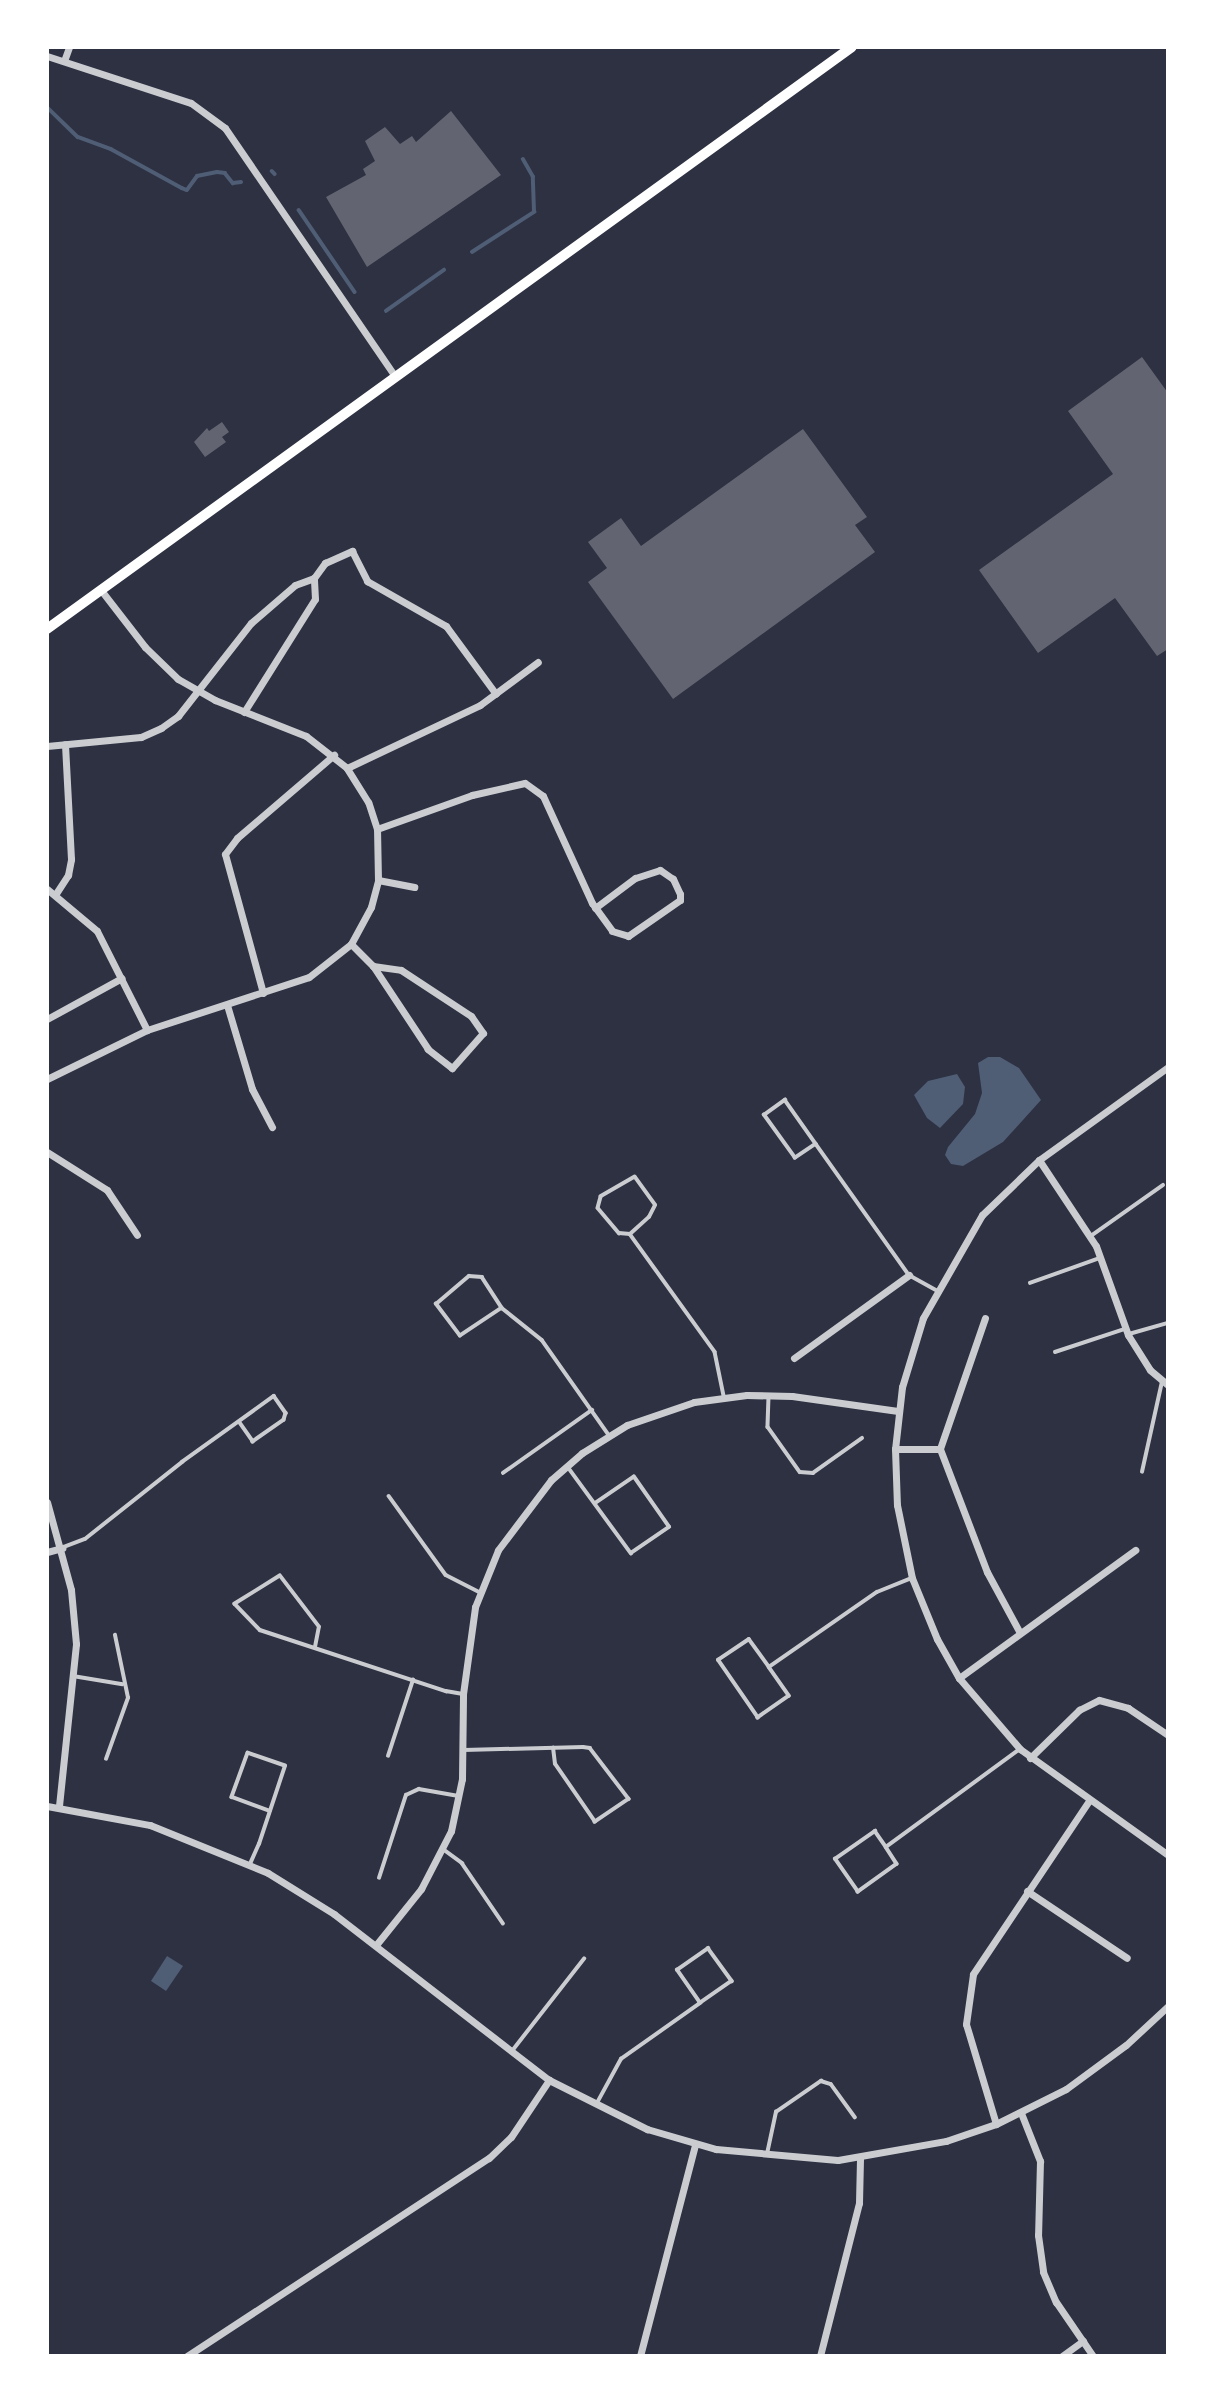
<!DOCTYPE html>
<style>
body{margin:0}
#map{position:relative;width:1215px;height:2403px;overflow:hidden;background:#2d3142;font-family:"Fira Sans",sans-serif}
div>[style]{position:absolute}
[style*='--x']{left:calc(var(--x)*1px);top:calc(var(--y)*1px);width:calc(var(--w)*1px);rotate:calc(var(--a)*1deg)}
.water>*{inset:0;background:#4f5d75}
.stream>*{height:3.5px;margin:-1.75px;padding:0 1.75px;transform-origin:1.75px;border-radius:1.75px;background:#4f5d75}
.building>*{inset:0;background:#626471}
.service>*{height:3.5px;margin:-1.75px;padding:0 1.75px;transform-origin:1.75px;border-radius:1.75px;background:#caccd0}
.minor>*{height:7px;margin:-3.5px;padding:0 3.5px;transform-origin:3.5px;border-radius:3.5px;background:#caccd0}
.secondary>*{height:10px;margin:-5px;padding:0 5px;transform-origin:5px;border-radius:5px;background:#fff}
span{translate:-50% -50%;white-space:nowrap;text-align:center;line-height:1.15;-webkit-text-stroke:6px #fff;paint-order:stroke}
.frame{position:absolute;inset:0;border:49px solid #fff;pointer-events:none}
</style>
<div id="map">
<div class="water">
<i style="clip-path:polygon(988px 1057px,1000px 1057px,1019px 1068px,1041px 1100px,1003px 1142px,963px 1166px,951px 1164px,945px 1155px,948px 1147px,975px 1114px,982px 1093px,978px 1063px)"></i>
<i style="clip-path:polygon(957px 1074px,965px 1087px,963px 1104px,940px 1128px,927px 1118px,914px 1095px,928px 1081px)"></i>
<i style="clip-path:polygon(167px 1956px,183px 1966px,166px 1991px,151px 1981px)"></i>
</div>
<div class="stream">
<i style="--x:47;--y:107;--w:43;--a:44.1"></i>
<i style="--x:78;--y:137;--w:35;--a:20"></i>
<i style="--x:111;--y:149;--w:81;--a:28.8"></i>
<i style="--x:182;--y:188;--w:5;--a:22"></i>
<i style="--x:187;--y:190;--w:17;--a:-54"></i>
<i style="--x:197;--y:176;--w:20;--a:-11"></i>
<i style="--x:217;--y:172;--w:8;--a:7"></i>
<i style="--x:225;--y:173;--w:13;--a:51"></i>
<i style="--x:233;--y:183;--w:8;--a:-7"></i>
<i style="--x:272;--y:171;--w:4;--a:45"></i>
<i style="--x:299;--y:210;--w:99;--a:55.7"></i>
<i style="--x:472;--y:252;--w:74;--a:-32.8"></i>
<i style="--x:534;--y:212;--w:35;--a:-92"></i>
<i style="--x:533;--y:177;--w:20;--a:-120"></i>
<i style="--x:386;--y:311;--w:71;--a:-35.3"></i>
</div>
<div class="building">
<i style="clip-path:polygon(451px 111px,501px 175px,367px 267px,326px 197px,366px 175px,363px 169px,375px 161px,365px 141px,385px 127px,400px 144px,412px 136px,416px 142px)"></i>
<i style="clip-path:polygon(1142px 357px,1168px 393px,1168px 649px,1157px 656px,1115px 598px,1038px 653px,979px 570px,1113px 474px,1068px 411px)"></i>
<i style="clip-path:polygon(222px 422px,229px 432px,222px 437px,226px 442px,205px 457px,194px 442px,207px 428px,209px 431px)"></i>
<i style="clip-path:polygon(803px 429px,867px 517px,855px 525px,875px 552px,673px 699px,588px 582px,607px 568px,588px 542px,621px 518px,641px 546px)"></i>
</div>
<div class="service">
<i style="--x:816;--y:1144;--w:25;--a:146"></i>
<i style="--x:795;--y:1158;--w:53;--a:-125.8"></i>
<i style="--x:764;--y:1115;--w:26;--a:-36"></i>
<i style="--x:785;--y:1100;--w:54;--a:54.8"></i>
<i style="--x:816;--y:1144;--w:161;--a:54.6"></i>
<i style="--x:909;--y:1275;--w:31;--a:29"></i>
<i style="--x:630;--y:1234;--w:25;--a:-42"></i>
<i style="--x:649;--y:1217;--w:13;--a:-63"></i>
<i style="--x:655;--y:1205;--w:34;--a:-126"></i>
<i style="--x:635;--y:1177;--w:39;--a:150"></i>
<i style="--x:601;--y:1197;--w:11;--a:105"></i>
<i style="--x:598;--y:1208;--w:33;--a:50"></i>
<i style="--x:619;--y:1233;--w:11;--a:5"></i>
<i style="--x:630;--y:1234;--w:145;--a:54.2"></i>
<i style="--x:715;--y:1352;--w:45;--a:78.4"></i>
<i style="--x:1091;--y:1236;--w:88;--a:-35.3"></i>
<i style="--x:1030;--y:1283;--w:74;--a:-19.7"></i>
<i style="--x:502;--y:1308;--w:50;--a:146.3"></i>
<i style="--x:460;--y:1336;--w:40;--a:-127"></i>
<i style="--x:436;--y:1304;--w:43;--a:-40.3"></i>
<i style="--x:469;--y:1276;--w:13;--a:4"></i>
<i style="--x:482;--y:1277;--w:37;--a:57"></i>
<i style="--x:502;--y:1308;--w:51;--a:38.7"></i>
<i style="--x:542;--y:1340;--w:116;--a:54.8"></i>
<i style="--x:1129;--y:1334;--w:41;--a:-15.8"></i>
<i style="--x:1055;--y:1352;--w:74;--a:-18.2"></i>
<i style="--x:769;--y:1397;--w:30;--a:92"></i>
<i style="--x:768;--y:1427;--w:55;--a:54.6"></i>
<i style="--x:800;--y:1472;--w:13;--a:4"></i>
<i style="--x:813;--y:1473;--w:60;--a:-35.5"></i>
<i style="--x:568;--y:1467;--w:107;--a:53.8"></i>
<i style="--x:631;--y:1553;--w:46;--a:-34.4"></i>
<i style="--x:669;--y:1527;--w:61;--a:-125"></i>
<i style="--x:634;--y:1477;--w:46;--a:145.6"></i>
<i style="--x:1142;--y:1472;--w:92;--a:-77.5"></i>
<i style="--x:503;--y:1473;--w:109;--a:-35.3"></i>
<i style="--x:389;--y:1496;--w:97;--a:54.2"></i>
<i style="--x:446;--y:1575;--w:38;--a:27"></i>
<i style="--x:64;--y:1547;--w:22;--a:-21"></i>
<i style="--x:85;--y:1539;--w:124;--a:-38.4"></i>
<i style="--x:182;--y:1462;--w:113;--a:-35.7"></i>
<i style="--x:274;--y:1396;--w:21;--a:55"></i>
<i style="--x:286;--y:1413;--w:7;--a:106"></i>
<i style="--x:284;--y:1420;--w:38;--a:145"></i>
<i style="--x:253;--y:1442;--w:24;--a:-125"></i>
<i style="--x:315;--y:1647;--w:20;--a:-79"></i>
<i style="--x:319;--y:1627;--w:64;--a:-127.4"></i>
<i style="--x:280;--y:1576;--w:53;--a:148.1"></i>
<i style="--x:235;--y:1604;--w:36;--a:46"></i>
<i style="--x:260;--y:1630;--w:196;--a:18.2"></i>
<i style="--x:446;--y:1691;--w:17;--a:10"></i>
<i style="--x:769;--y:1667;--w:35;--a:55"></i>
<i style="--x:789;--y:1696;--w:38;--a:145"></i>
<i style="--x:758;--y:1718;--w:70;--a:-124.6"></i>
<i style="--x:718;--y:1660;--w:37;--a:-34"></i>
<i style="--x:749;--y:1639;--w:34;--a:54"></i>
<i style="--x:769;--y:1667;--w:131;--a:-34.8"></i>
<i style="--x:877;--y:1592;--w:38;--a:-22"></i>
<i style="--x:73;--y:1676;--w:50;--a:9.3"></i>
<i style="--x:464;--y:1750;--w:119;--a:-1.4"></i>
<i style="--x:583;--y:1747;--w:7;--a:8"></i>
<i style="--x:590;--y:1748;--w:64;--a:52.6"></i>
<i style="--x:629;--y:1799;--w:41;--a:145.9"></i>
<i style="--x:595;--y:1822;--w:70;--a:-124.6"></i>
<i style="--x:555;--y:1764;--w:16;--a:-97"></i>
<i style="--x:388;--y:1756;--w:80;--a:-71.8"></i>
<i style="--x:106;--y:1759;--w:65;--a:-70.2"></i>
<i style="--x:128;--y:1698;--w:64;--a:-101.7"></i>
<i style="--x:886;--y:1847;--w:20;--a:57"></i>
<i style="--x:897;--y:1864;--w:48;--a:144.3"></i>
<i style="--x:858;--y:1892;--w:40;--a:-124.9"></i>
<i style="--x:835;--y:1859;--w:49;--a:-35"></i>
<i style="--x:875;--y:1831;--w:19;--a:55"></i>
<i style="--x:886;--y:1847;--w:166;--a:-36.2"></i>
<i style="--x:443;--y:1849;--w:24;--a:36"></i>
<i style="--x:462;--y:1863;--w:73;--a:55.7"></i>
<i style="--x:250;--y:1864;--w:22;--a:-66"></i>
<i style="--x:259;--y:1844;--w:82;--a:-71.6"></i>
<i style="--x:285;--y:1766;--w:39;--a:-161"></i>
<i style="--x:248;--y:1753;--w:47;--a:110"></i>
<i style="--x:232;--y:1797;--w:40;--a:20.2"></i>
<i style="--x:379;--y:1878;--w:87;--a:-72"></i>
<i style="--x:406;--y:1795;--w:14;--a:-25"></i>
<i style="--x:419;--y:1789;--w:40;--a:10"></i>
<i style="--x:512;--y:2051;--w:117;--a:-52"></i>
<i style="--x:597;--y:2103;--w:50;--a:-61.4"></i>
<i style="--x:621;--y:2059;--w:97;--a:-35.3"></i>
<i style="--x:700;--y:2003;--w:40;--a:-124.9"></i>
<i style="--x:677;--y:1970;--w:38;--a:-35"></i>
<i style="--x:708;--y:1948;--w:41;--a:54"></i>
<i style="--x:732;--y:1981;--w:39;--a:145"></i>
<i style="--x:767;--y:2154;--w:43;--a:-77.9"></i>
<i style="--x:776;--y:2112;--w:55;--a:-34.6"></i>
<i style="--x:821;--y:2081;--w:10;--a:17"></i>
<i style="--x:831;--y:2084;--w:41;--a:54"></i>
</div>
<div class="minor">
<i style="--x:47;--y:56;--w:151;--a:18.1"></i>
<i style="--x:191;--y:103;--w:42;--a:36.3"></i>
<i style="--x:225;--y:128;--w:301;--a:55.6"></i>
<i style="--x:64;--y:61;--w:15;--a:-70"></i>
<i style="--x:244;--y:712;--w:133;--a:-57.9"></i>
<i style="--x:315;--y:599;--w:21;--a:-93"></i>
<i style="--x:47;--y:746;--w:94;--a:-5.5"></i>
<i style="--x:141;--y:737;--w:22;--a:-24"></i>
<i style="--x:161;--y:728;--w:21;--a:-35"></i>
<i style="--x:178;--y:716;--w:118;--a:-51.9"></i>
<i style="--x:251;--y:623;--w:58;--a:-40.8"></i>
<i style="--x:295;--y:585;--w:20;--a:-20"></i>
<i style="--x:314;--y:578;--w:19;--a:-54"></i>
<i style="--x:325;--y:563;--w:30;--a:-24"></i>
<i style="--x:352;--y:551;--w:34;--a:63"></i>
<i style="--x:367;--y:581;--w:91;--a:29.7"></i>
<i style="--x:446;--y:626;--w:84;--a:53.7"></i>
<i style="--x:347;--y:768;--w:147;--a:-25.3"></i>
<i style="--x:480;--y:705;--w:72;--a:-36.6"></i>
<i style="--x:377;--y:829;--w:101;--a:-19.7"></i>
<i style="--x:472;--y:795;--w:54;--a:-12.8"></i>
<i style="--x:525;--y:783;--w:22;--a:36"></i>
<i style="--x:543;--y:796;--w:118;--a:65.4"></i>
<i style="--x:592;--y:903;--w:34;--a:54"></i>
<i style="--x:612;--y:931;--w:17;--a:17"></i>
<i style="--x:628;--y:936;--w:63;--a:-34.7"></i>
<i style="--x:680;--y:900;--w:6;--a:-90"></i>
<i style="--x:680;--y:894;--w:17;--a:-115"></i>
<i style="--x:673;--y:879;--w:16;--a:-145"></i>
<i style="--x:660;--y:870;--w:26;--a:162"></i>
<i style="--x:635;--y:878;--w:50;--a:143.1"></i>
<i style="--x:378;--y:880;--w:37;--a:11"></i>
<i style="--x:47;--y:889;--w:65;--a:40"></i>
<i style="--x:97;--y:931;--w:111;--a:63.2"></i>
<i style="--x:55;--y:895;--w:24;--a:-57"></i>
<i style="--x:68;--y:875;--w:16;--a:-79"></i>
<i style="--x:71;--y:859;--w:115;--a:-93"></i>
<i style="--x:351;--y:944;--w:31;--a:45"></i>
<i style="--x:373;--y:966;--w:28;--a:8"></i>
<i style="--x:401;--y:970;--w:84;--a:33.3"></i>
<i style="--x:471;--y:1016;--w:21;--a:55"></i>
<i style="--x:483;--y:1033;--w:47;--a:131.5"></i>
<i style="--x:452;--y:1068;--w:31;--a:-142"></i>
<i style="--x:428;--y:1049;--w:100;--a:-123.5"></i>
<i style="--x:263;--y:993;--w:144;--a:-105.3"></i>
<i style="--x:225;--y:854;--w:20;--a:-53"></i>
<i style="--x:237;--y:838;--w:128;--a:-40.6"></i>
<i style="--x:227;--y:1005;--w:88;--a:73.4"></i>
<i style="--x:252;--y:1089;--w:43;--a:62.2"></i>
<i style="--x:47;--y:1019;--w:85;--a:-28.7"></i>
<i style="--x:1168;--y:1067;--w:159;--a:144.2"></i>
<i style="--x:1039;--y:1160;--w:79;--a:136"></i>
<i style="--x:982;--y:1215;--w:119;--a:119.8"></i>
<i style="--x:923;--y:1318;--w:72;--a:106.9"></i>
<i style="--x:902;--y:1387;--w:62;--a:96.4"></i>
<i style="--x:895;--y:1449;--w:56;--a:88"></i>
<i style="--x:897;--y:1505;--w:75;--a:78.4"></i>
<i style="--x:912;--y:1578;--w:66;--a:67.7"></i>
<i style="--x:937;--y:1639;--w:45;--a:60.6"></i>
<i style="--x:959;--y:1678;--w:94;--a:49.3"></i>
<i style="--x:1020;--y:1749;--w:182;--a:35.6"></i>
<i style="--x:47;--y:1079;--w:111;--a:-26.1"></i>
<i style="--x:147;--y:1030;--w:170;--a:-18.1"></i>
<i style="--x:309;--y:977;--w:53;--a:-38.2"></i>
<i style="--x:351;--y:944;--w:42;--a:-61.6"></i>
<i style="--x:371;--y:907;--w:28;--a:-75"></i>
<i style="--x:378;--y:880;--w:51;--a:-91.1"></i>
<i style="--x:377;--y:829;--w:28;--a:-108"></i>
<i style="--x:368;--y:802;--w:40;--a:-122"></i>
<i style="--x:347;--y:768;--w:52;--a:-142"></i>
<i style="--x:306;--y:736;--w:98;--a:-158.4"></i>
<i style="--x:215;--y:700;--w:43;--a:-150.4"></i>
<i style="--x:178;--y:679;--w:46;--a:-135.9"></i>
<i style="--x:145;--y:647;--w:72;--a:-127.7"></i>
<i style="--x:47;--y:1152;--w:71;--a:32.3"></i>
<i style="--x:107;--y:1190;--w:54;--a:56.3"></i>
<i style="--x:1039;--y:1160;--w:103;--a:56.5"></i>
<i style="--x:1096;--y:1246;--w:95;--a:70.2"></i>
<i style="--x:1128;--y:1335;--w:41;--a:57.8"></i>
<i style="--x:1150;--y:1370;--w:23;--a:40"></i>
<i style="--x:985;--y:1318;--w:139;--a:109"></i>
<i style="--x:940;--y:1449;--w:132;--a:69.1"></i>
<i style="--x:987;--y:1572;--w:69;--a:61.6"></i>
<i style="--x:794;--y:1358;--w:142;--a:-35.8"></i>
<i style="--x:895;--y:1449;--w:45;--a:0"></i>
<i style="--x:47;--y:1502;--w:91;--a:74.7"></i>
<i style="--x:71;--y:1590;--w:54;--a:84.7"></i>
<i style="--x:76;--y:1644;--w:163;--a:96"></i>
<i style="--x:47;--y:1552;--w:16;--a:-15"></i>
<i style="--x:959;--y:1678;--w:218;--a:-36"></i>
<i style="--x:1030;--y:1758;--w:69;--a:-44.4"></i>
<i style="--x:1079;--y:1710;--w:22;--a:-27"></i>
<i style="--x:1099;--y:1700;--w:30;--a:15"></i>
<i style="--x:1128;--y:1708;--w:48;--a:34"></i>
<i style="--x:47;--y:1806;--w:105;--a:10.5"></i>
<i style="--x:150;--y:1825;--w:127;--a:22.1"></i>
<i style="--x:268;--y:1873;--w:78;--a:31.8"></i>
<i style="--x:334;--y:1914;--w:272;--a:37.7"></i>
<i style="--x:549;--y:2080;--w:110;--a:26.6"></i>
<i style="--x:647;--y:2129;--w:72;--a:16.2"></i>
<i style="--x:716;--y:2149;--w:122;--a:5.2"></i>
<i style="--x:838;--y:2160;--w:110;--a:-10"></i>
<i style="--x:946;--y:2141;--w:53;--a:-18.8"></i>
<i style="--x:996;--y:2124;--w:78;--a:-26.6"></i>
<i style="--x:1066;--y:2089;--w:74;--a:-36.3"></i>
<i style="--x:1126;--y:2045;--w:57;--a:-42.9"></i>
<i style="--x:1027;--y:1891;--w:120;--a:33.8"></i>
<i style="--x:376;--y:1945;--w:72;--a:-51.2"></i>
<i style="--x:421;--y:1889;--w:65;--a:-62.7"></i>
<i style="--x:451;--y:1831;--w:53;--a:-78.1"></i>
<i style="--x:462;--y:1779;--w:85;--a:-89.3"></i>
<i style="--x:463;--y:1694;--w:88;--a:-82.1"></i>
<i style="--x:475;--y:1607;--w:61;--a:-68"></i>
<i style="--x:498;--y:1550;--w:88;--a:-52.9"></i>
<i style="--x:551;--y:1480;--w:41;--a:-41.1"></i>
<i style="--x:582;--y:1453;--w:53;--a:-31.9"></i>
<i style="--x:627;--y:1425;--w:71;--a:-18.9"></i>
<i style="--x:694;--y:1402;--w:53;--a:-7.5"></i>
<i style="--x:747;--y:1395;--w:45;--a:1.3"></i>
<i style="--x:792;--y:1396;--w:107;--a:8.1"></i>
<i style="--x:1021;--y:2113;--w:52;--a:68.4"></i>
<i style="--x:1040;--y:2161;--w:74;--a:91.5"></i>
<i style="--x:1038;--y:2235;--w:37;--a:82"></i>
<i style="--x:1043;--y:2272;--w:33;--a:67"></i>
<i style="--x:1056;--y:2302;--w:65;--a:55.6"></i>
<i style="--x:996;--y:2124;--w:104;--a:-106.7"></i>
<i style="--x:966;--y:2024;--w:50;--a:-82"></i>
<i style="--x:973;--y:1974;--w:208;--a:-56.2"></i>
<i style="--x:187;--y:2356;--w:361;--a:-33.3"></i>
<i style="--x:489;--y:2158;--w:30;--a:-44"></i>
<i style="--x:511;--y:2137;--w:69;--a:-56.3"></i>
<i style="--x:640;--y:2356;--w:218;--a:-75.4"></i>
<i style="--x:820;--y:2356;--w:158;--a:-75.7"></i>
<i style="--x:859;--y:2203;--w:45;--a:-88.7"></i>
<i style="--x:1062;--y:2356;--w:26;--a:-36"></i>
</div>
<div class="secondary">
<i style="--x:47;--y:629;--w:993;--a:-35.87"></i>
</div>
<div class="frame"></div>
</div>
